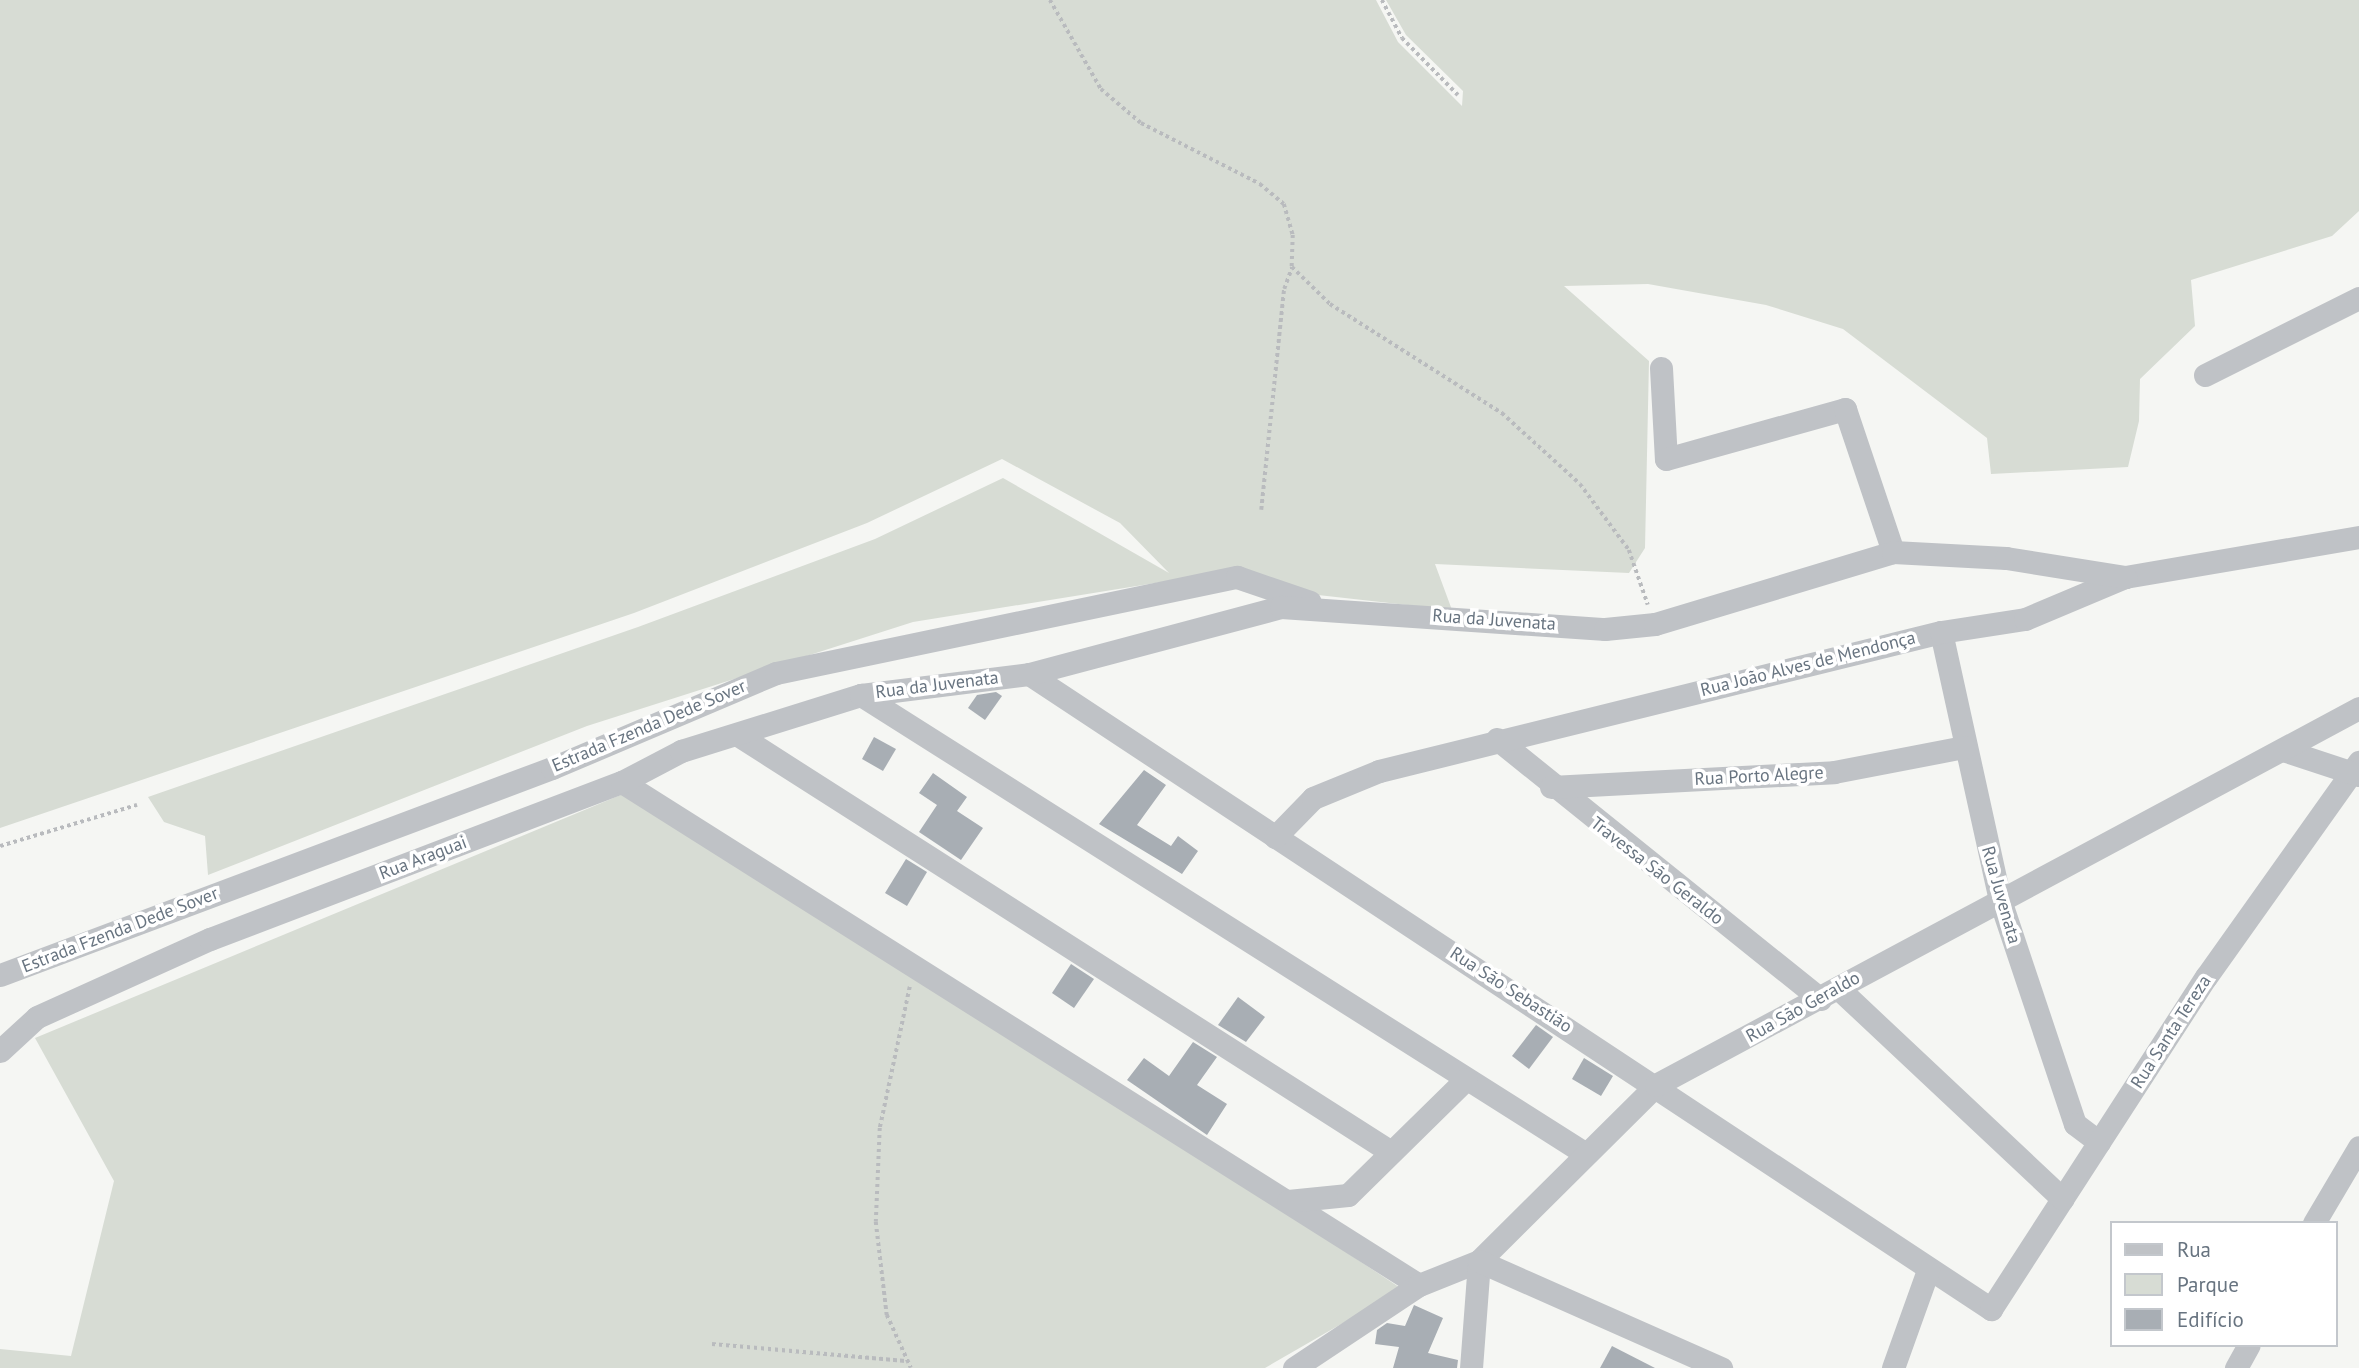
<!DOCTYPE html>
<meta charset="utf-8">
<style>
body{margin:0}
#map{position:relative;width:2359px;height:1368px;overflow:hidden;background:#f5f6f3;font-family:"PT Sans",sans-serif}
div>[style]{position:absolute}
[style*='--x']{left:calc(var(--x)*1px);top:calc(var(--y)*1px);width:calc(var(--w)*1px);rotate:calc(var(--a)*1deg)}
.green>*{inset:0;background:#d7dcd4}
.building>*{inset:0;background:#a8aeb4}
.path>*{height:3.5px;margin-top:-1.75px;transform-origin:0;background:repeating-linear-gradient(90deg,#b9bbbe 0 3.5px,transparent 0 7px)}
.street>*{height:23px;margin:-11.5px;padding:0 11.5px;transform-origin:11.5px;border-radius:11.5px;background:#bfc2c6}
span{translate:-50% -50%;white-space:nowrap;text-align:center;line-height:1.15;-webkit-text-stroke:7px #fff;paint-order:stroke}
.street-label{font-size:18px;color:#687480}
.legend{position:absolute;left:2110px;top:1221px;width:228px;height:126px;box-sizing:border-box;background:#fff;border:2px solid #c3c7cc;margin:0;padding:9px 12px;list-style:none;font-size:21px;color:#687480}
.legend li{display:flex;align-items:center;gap:14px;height:35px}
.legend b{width:35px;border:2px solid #c3c7cc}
</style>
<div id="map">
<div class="green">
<i style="clip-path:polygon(0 0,1376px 0,1398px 42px,1462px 106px,1463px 91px,1406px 35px,1386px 0,2359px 0,2359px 211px,2332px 236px,2191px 280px,2195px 326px,2140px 379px,2139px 421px,2128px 467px,1991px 474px,1987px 438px,1843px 329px,1766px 305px,1648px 284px,1564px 286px,1649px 361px,1645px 548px,1629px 573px,1435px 564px,1452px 610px,1318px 595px,1236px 570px,913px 622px,587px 726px,208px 875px,205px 836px,164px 822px,148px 797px,638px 627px,875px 539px,1003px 478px,1169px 573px,1120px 523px,1002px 459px,867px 523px,634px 613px,0 828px)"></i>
<i style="clip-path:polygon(623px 794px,1164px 1132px,1402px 1289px,1265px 1368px,0 1368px,0 1349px,71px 1356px,114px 1181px,35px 1038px)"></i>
</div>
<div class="building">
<i style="clip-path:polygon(996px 692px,1002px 696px,985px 720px,968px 708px,977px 695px)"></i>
<i style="clip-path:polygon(874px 737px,896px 749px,883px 771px,862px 759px)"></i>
<i style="clip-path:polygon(1144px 770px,1166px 785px,1137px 825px,1171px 846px,1178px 836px,1198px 851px,1182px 874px,1099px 824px)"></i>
<i style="clip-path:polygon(933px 773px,967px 797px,957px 811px,983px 828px,961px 860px,919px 832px,937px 805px,919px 793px)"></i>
<i style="clip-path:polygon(906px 859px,927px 872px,907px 906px,885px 893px)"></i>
<i style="clip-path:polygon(1071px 964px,1094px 979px,1074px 1008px,1052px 993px)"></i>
<i style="clip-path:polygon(1238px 997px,1265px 1017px,1246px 1042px,1218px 1025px)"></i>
<i style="clip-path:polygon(1536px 1025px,1553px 1037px,1529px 1069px,1512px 1056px)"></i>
<i style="clip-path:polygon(1193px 1042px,1217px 1057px,1197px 1085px,1227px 1104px,1207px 1135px,1127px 1080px,1144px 1058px,1169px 1076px)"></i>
<i style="clip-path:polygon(1584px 1058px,1613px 1076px,1601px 1096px,1572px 1079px)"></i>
<i style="clip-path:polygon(1414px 1305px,1443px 1318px,1428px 1353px,1458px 1360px,1457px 1368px,1393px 1368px,1399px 1347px,1375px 1344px,1377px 1330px,1387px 1323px,1405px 1326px)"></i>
<i style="clip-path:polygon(1612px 1346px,1655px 1368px,1600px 1368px)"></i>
</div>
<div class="path">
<i style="--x:1050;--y:0;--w:103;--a:60.2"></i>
<i style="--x:1101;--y:89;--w:52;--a:40.4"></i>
<i style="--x:1141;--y:123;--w:134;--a:27.1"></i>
<i style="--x:1260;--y:184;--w:31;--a:40"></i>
<i style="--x:1284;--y:204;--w:32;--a:74"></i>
<i style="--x:1293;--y:235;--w:32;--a:92"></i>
<i style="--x:1292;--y:267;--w:53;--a:44.2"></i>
<i style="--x:1330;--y:304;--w:204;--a:32.4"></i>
<i style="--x:1502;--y:413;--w:105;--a:42.3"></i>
<i style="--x:1580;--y:484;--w:82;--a:53.4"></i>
<i style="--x:1629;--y:550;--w:58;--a:70.9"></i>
<i style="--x:1382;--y:0;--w:43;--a:62.2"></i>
<i style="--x:1402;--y:38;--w:80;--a:45.5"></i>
<i style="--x:1261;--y:510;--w:222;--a:-84.1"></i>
<i style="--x:1284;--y:289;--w:23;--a:-70"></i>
<i style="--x:0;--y:846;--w:143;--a:-16.7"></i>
<i style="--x:910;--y:987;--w:144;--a:102"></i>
<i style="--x:880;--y:1128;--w:94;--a:92.4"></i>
<i style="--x:876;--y:1222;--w:94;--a:83.3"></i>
<i style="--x:887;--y:1315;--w:58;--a:65.6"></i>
<i style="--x:712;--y:1344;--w:197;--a:5"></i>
</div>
<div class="street">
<i style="--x:1661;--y:368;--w:91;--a:86.9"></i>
<i style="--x:1666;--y:459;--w:186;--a:-15.6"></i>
<i style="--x:1845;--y:409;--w:151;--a:71.4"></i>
<i style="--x:2205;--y:375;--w:172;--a:-26.6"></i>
<i style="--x:1941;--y:632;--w:274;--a:77.6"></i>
<i style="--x:2000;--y:900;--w:236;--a:71.5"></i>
<i style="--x:2075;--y:1124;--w:30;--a:37"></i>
<i style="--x:1029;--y:674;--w:1153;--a:33.43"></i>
<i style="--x:1991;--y:1309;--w:396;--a:-57.1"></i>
<i style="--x:2206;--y:977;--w:264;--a:-54.6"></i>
<i style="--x:861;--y:695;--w:858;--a:32.34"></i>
<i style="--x:738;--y:735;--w:771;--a:32.56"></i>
<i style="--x:1497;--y:739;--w:415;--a:38.8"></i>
<i style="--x:2283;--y:750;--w:80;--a:18.2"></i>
<i style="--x:622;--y:782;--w:942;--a:32.26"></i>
<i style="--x:1551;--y:787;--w:283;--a:-3"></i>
<i style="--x:1834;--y:772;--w:132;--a:-10.9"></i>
<i style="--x:1275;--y:837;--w:54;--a:-45.7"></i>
<i style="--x:1313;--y:798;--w:71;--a:-22.2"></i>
<i style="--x:1379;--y:771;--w:579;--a:-13.89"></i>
<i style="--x:1941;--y:632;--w:85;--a:-8.8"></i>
<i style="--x:2025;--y:619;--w:108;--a:-22.8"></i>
<i style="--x:2125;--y:577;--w:237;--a:-9.7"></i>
<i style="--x:0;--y:975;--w:590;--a:-20.56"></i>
<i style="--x:552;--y:768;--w:243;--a:-23"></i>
<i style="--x:776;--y:673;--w:471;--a:-11.8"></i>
<i style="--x:1237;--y:577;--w:77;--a:18.9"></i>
<i style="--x:1838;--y:988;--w:308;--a:43.2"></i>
<i style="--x:0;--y:1051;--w:50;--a:-42.6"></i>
<i style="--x:37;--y:1017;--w:190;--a:-24.3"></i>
<i style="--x:210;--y:939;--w:441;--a:-20.9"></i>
<i style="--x:622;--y:782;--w:67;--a:-27.7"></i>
<i style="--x:681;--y:751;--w:189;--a:-17.3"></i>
<i style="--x:861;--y:695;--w:169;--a:-7.1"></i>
<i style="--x:1029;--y:674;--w:261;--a:-14.9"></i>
<i style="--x:1281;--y:607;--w:325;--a:3.9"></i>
<i style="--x:1605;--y:629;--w:50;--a:-5.7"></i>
<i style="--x:1655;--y:624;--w:249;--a:-16.8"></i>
<i style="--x:1893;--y:552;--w:113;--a:3"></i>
<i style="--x:2006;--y:558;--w:121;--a:9.1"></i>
<i style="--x:1288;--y:1201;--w:60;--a:-5.7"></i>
<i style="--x:1348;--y:1195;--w:165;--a:-44.5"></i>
<i style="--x:2314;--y:1223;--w:88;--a:-59.4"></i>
<i style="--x:1294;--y:1368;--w:150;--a:-33.6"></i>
<i style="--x:1419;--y:1285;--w:65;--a:-21.8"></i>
<i style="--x:1479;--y:1261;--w:250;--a:-44.8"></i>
<i style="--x:1656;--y:1085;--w:798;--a:-28.2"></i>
<i style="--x:1471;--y:1368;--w:107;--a:-85.7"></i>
<i style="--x:1479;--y:1261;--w:265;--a:23.9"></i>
<i style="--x:1893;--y:1368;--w:104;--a:-70.3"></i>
<i style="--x:2236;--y:1368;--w:26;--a:-61"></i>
</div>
<div class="street-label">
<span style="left:1494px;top:620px;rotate:4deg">Rua da Juvenata</span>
<span style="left:1808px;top:664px;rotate:-14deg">Rua João Alves de Mendonça</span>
<span style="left:937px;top:685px;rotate:-7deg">Rua da Juvenata</span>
<span style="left:649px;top:726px;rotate:-23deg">Estrada Fzenda Dede Sover</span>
<span style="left:1759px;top:776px;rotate:-3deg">Rua Porto Alegre</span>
<span style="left:423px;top:858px;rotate:-21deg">Rua Araguai</span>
<span style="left:1657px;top:871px;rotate:38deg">Travessa São Geraldo</span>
<span style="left:2001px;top:895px;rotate:74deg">Rua Juvenata</span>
<span style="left:120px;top:930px;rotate:-21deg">Estrada Fzenda Dede Sover</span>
<span style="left:1511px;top:990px;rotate:33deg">Rua São Sebastião</span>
<span style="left:1803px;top:1007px;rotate:-29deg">Rua São Geraldo</span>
<span style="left:2171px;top:1032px;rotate:-57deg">Rua Santa Tereza</span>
</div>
<ul class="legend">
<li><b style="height:9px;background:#bfc2c6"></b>Rua</li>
<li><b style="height:19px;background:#d7dcd4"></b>Parque</li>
<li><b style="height:19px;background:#a8aeb4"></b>Edifício</li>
</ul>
</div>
